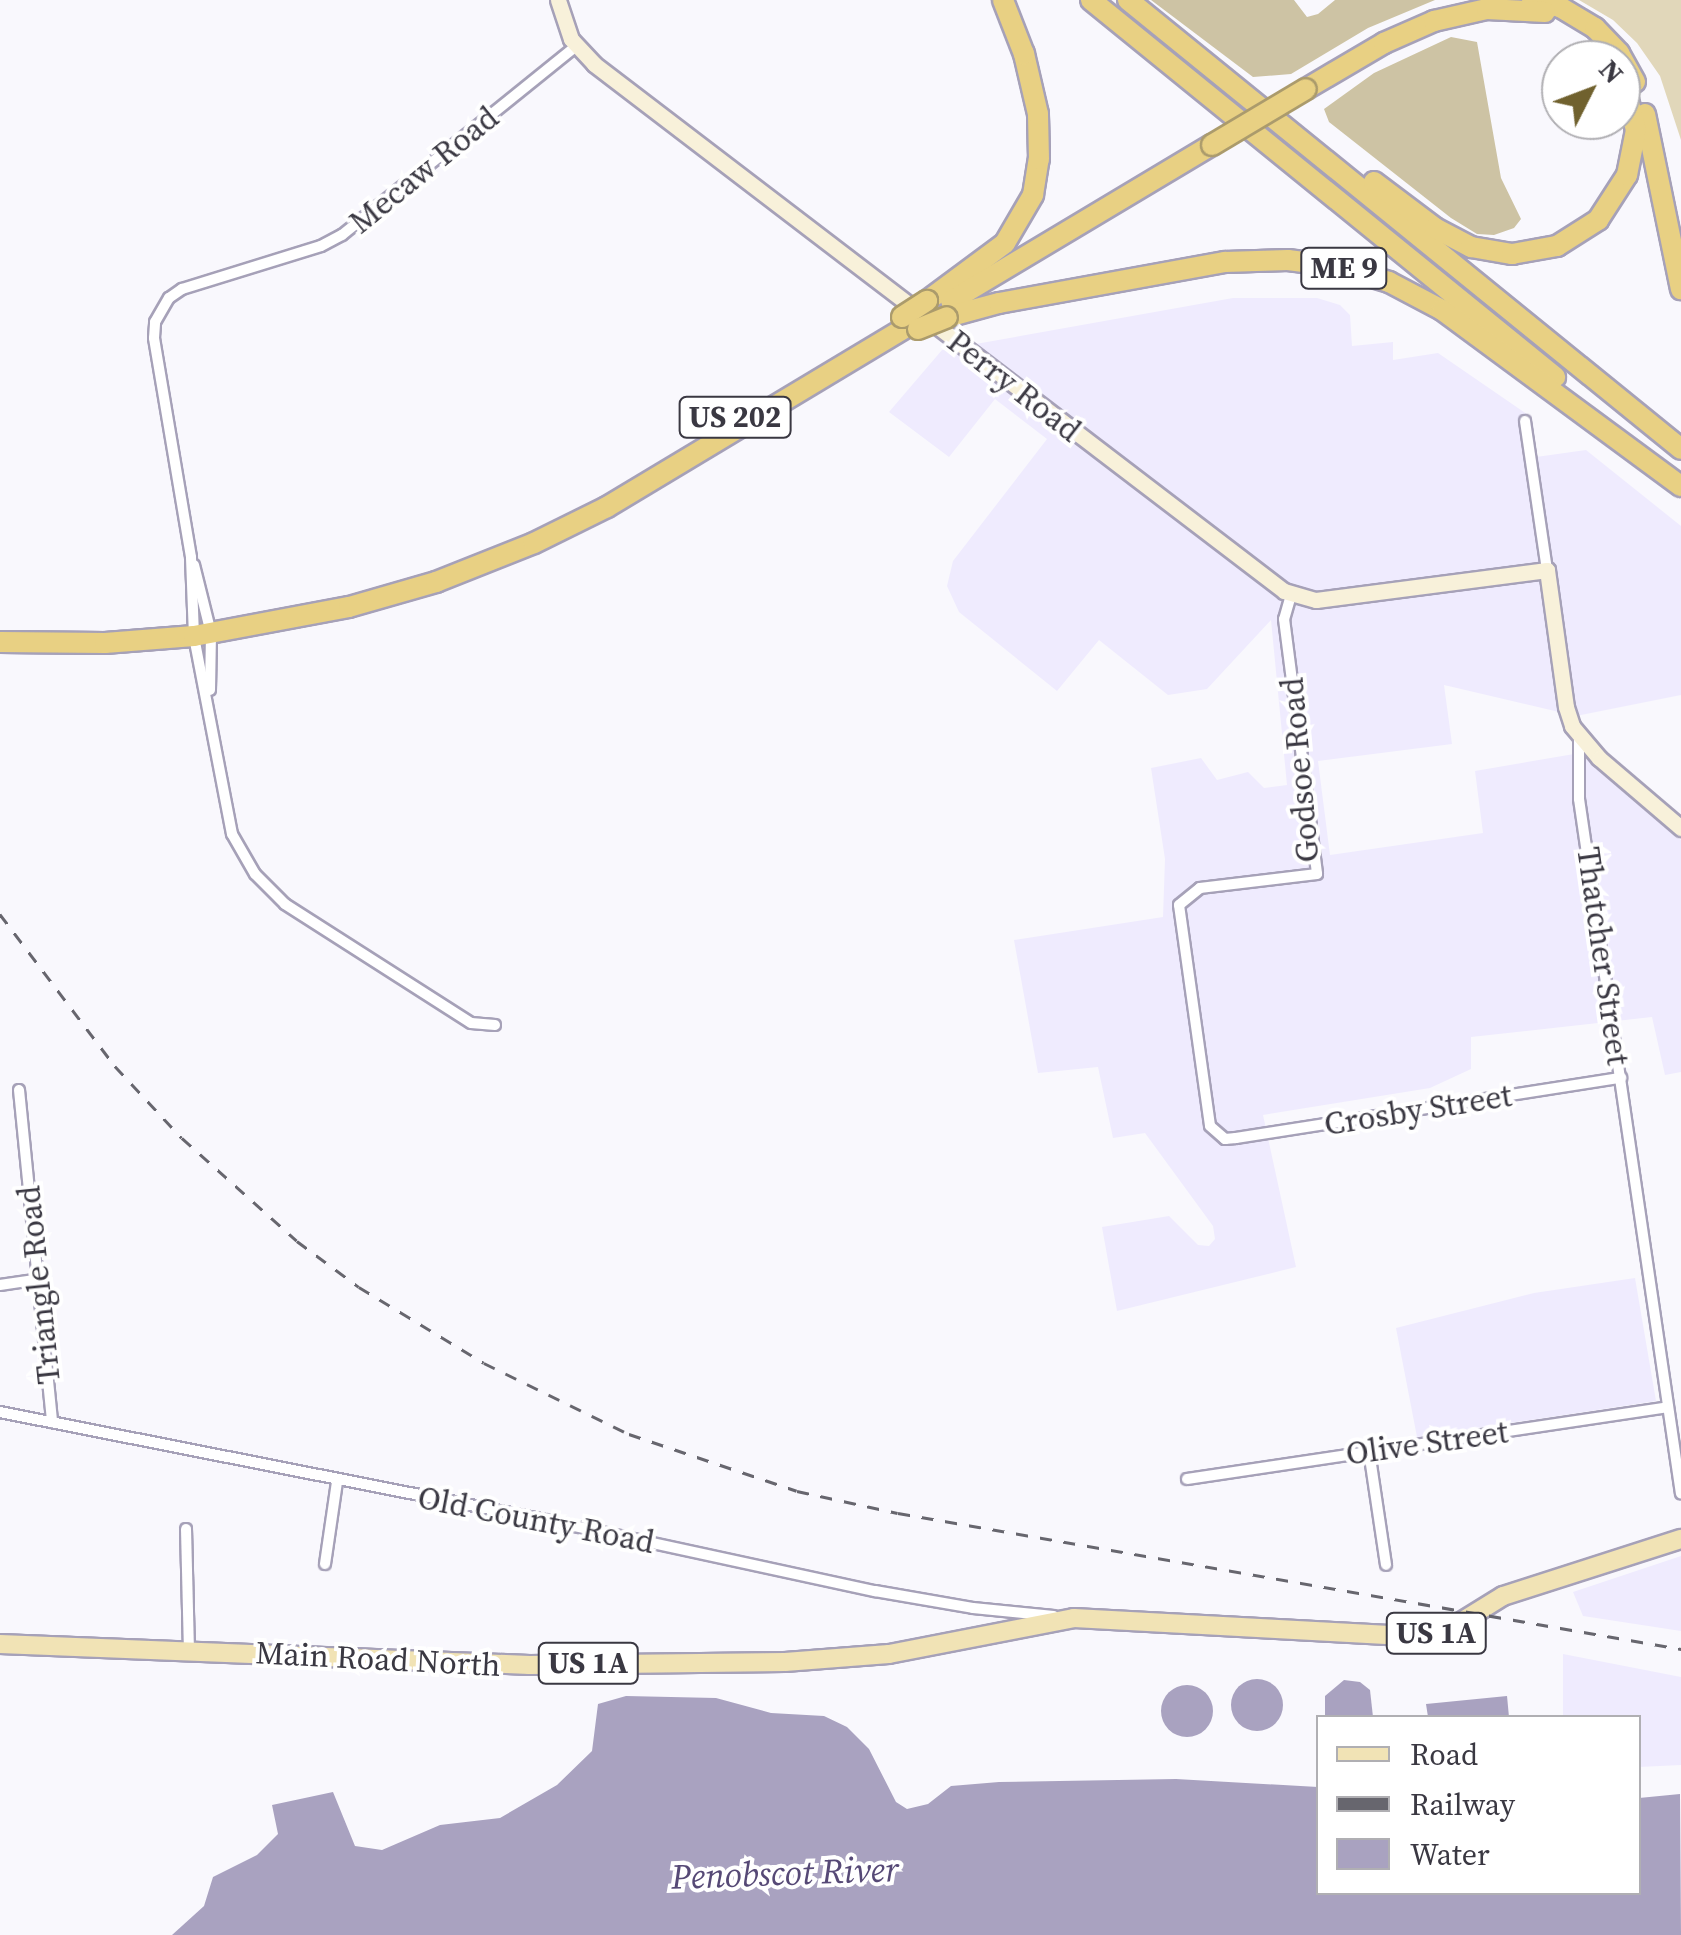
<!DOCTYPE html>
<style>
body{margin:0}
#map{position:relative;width:1681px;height:1935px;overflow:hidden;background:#f9f8fd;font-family:"Source Serif 4",serif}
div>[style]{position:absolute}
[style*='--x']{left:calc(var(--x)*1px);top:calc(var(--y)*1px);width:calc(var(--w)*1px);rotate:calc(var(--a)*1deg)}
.built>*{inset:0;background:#efebfe}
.green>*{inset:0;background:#e1d7ba}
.forest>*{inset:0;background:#cdc3a4}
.water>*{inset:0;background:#a9a2c0}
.round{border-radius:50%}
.roads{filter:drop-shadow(2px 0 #a6a1b8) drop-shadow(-2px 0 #a6a1b8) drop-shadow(0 2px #a6a1b8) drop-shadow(0 -2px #a6a1b8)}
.street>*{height:10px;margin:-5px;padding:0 5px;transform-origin:5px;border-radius:5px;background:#fff}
.secondary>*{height:15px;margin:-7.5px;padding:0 7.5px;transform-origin:7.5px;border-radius:7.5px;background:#f8f1da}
.primary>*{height:18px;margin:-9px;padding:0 9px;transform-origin:9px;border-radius:9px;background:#f1e3b5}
.highway>*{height:20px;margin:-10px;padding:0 10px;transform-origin:10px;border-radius:10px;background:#e8d083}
.rail>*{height:2.5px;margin-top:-1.25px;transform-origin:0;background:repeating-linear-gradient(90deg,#67666e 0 12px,transparent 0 24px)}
.bridges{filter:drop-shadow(2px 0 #ab9b6c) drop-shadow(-2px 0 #ab9b6c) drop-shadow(0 2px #ab9b6c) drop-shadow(0 -2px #ab9b6c)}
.highway-bridge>*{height:20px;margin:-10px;padding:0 10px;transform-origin:10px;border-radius:10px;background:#e8d083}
span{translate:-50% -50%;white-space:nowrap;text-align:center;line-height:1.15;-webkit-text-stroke:8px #fff;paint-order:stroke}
.shield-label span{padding:2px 8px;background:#fff;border:2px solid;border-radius:8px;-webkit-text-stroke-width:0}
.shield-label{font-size:30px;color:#3a3842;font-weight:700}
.street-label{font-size:32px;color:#3a3842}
.water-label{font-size:35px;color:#564976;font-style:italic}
.legend{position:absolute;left:1316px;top:1715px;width:325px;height:180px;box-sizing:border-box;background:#fff;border:2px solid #b0afb3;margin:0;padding:12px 18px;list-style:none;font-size:30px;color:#3a3842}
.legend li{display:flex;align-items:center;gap:20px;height:50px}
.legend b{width:50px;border:2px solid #b0afb3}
.north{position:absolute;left:1541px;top:40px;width:100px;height:100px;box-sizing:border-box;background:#fff;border:2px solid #b0afb3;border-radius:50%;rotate:48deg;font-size:28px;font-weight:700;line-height:40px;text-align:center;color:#3a3842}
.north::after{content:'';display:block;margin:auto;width:35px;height:45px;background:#70612e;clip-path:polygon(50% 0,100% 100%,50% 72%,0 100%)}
</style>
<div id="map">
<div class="built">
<i style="clip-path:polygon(1233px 298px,1317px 298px,1340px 305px,1350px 315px,1352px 346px,1393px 342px,1393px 360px,1438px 353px,1531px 417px,1536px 457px,1586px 450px,1681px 526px,1681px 695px,1576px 716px,1444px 685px,1452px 744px,1318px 761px,1330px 855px,1483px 833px,1475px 771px,1580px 753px,1681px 840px,1681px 1072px,1665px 1075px,1652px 1017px,1471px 1037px,1471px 1069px,1430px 1088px,1263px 1115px,1296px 1267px,1117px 1311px,1102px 1227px,1169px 1216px,1198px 1245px,1209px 1246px,1215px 1239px,1213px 1226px,1145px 1133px,1113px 1138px,1098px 1067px,1038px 1073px,1014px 940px,1163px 917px,1165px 859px,1151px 768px,1201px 758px,1217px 780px,1248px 772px,1264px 788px,1287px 785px,1271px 620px,1207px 689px,1168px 695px,1099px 640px,1057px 691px,959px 612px,947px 586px,953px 561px,1047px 439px,995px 399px,949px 457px,889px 412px,942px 350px)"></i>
<i style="clip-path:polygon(1635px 1278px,1656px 1401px,1417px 1437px,1396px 1328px,1534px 1293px)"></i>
<i style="clip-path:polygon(1681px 1556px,1681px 1631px,1583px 1616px,1573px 1592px)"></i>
<i style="clip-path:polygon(1563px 1654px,1681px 1677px,1681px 1765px,1639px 1767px,1638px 1718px,1563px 1717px)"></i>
</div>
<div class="green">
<i style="clip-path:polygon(1579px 0,1681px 0,1681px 140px,1660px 76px,1637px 43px,1613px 20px)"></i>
</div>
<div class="forest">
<i style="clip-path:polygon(1151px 0,1294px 0,1307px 17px,1318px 14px,1335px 0,1435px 0,1368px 28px,1291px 74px,1253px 77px)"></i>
<i style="clip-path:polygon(1451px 37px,1477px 42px,1501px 178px,1521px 219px,1514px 228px,1494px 235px,1477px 234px,1451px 218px,1329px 122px,1324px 109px,1374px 73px)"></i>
</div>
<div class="water">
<i class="round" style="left:1231px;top:1679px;width:52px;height:52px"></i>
<i style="clip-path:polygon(1344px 1680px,1360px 1682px,1370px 1690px,1373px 1717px,1325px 1717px,1325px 1696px)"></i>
<i class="round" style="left:1161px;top:1685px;width:52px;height:52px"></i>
<i style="clip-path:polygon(626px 1696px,716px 1698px,771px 1713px,824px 1716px,847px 1727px,869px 1749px,896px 1802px,907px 1809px,928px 1804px,951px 1786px,999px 1782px,1176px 1779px,1318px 1787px,1318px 1892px,1638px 1892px,1639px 1798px,1680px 1794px,1681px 1935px,172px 1935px,204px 1906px,213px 1877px,257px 1855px,278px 1834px,272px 1805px,333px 1792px,355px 1846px,382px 1850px,440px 1825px,500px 1818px,557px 1785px,592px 1751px,598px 1704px)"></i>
<i style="clip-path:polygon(1507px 1696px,1509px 1717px,1428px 1717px,1426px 1704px)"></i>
</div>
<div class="roads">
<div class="street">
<i style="--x:1525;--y:421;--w:151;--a:81.6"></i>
<i style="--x:194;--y:565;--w:70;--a:76"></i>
<i style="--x:211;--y:633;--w:57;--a:91"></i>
<i style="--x:1291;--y:595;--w:25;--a:106"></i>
<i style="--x:1284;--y:619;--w:257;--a:82.6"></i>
<i style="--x:1317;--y:874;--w:118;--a:173.2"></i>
<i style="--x:1200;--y:888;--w:27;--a:141"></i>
<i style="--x:1179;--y:905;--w:223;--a:82"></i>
<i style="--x:1210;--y:1126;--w:20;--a:41"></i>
<i style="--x:1225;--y:1139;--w:11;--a:-5"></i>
<i style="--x:1236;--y:1138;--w:390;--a:-8.9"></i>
<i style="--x:1579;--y:737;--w:62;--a:90"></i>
<i style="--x:1579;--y:799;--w:702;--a:81.65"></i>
<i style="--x:495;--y:1025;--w:24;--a:-175"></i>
<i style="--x:471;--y:1023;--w:221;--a:-147.4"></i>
<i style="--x:285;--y:904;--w:42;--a:-135"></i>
<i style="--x:255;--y:874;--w:46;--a:-119.9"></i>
<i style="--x:232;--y:834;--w:202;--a:-100.9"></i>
<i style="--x:194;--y:636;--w:79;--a:-92.2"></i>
<i style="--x:191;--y:557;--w:222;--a:-99.6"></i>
<i style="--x:154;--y:338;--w:16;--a:-86"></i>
<i style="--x:155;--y:322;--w:28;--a:-60"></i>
<i style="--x:169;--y:298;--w:16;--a:-35"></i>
<i style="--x:182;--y:289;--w:145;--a:-17.2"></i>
<i style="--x:321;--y:246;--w:24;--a:-28"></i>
<i style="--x:342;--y:235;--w:301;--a:-38.9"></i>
<i style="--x:19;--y:1090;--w:334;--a:84.3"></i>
<i style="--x:0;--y:1285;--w:40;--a:-8.5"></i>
<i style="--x:0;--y:1412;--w:557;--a:11.19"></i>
<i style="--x:546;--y:1520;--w:337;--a:12.2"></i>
<i style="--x:875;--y:1591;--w:99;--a:9.8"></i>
<i style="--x:973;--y:1608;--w:81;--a:5.6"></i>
<i style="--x:1369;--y:1451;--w:115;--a:81.5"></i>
<i style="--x:1187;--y:1479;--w:485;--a:-8.5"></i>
<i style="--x:186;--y:1529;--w:121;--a:88.6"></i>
<i style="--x:325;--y:1564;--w:83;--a:-81.7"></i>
</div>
<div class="secondary">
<i style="--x:558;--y:0;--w:41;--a:71.6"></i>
<i style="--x:571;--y:39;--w:34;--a:47"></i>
<i style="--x:594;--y:64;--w:868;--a:37.37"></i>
<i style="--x:1284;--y:591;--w:33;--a:16"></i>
<i style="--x:1316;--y:600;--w:233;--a:-7.4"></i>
<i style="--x:1547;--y:570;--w:138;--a:82.1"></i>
<i style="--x:1566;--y:707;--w:20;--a:72"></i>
<i style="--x:1572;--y:726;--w:42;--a:49.8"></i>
<i style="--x:1599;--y:758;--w:108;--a:40.5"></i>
</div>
<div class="primary">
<i style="--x:0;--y:1644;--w:530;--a:2.27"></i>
<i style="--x:530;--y:1665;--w:255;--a:-0.7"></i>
<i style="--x:785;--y:1662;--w:104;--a:-4.4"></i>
<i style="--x:889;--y:1654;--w:188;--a:-11"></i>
<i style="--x:1074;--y:1618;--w:334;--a:3.1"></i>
<i style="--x:1408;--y:1636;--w:37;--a:-6"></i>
<i style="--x:1445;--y:1632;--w:68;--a:-31.8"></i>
<i style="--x:1503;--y:1596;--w:187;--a:-17.8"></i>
</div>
<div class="highway">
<i style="--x:1091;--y:0;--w:598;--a:39.09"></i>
<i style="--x:1128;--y:0;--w:712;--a:39.07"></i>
<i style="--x:1532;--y:0;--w:29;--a:14"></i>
<i style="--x:1560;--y:7;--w:41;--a:31"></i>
<i style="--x:1595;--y:28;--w:35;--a:46"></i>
<i style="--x:1619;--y:53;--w:33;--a:61"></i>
<i style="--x:1306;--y:89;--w:91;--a:-30.5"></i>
<i style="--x:1384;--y:43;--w:55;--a:-23.7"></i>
<i style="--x:1434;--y:21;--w:54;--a:-12.8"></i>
<i style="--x:1487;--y:9;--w:58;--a:3"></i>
<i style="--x:1645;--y:114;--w:179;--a:78.4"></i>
<i style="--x:1374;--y:182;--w:76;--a:37"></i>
<i style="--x:1435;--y:228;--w:41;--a:27.8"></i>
<i style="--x:1471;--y:247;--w:42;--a:9.7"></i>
<i style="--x:1512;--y:254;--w:46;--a:-10.1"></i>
<i style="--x:1557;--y:246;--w:49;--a:-32.4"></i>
<i style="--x:1598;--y:220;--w:54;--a:-57.2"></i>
<i style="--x:1627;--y:175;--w:46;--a:-78.7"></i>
<i style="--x:1636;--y:130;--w:59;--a:-104.7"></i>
<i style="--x:927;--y:301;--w:97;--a:-36.6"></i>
<i style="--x:1005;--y:243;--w:56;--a:-59.7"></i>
<i style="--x:1033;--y:195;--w:36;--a:-81"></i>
<i style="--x:1039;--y:159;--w:45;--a:-91.3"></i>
<i style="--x:1038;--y:114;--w:62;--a:-103.1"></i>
<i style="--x:1024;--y:54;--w:58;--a:-111.3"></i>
<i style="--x:951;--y:301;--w:304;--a:-30.9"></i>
<i style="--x:947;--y:317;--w:54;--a:-15.1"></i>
<i style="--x:999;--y:303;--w:230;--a:-10.3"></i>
<i style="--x:1225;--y:262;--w:63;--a:-1.8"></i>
<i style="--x:1288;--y:260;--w:47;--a:7.3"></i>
<i style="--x:1335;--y:266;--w:56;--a:16.5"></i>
<i style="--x:1389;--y:282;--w:60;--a:27.8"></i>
<i style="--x:1442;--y:310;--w:297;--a:36.4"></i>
<i style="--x:0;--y:642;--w:105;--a:0.5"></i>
<i style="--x:105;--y:643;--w:89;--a:-4.5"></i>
<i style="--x:194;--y:636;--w:158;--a:-10.6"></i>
<i style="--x:349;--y:607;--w:91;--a:-16"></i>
<i style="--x:436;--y:582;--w:105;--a:-21.7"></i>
<i style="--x:534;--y:543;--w:81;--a:-26.3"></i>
<i style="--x:607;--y:507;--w:356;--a:-31"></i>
</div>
</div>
<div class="rail">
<i style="--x:0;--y:914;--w:191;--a:52.9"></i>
<i style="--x:115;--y:1066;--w:98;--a:47.1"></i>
<i style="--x:182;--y:1138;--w:154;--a:41.8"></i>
<i style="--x:297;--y:1241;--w:77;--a:36.6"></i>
<i style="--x:359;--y:1287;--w:146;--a:31.3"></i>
<i style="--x:484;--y:1363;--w:161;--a:26.1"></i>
<i style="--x:629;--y:1434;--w:177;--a:18.7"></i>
<i style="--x:797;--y:1491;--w:103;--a:12.3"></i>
<i style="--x:898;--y:1513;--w:795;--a:9.85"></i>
</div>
<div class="bridges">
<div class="highway-bridge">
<i style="--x:1212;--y:145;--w:109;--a:-30.8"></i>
<i style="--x:902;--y:317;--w:30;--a:-33"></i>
<i style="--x:918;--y:329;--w:31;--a:-22"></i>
</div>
</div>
<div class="shield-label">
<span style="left:1344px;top:268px">ME 9</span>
<span style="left:735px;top:417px">US 202</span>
<span style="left:1436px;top:1633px">US 1A</span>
<span style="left:588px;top:1663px">US 1A</span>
</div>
<div class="street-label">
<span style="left:424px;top:170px;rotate:-39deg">Mecaw Road</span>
<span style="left:1014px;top:386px;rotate:38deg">Perry Road</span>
<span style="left:1300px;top:770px;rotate:-95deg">Godsoe Road</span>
<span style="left:1603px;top:956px;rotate:82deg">Thatcher Street</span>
<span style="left:1418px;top:1110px;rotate:-9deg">Crosby Street</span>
<span style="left:39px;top:1285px;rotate:-96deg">Triangle Road</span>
<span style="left:1427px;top:1443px;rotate:-8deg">Olive Street</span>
<span style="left:536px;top:1520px;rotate:11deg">Old County Road</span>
<span style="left:378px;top:1659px;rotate:3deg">Main Road North</span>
</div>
<div class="water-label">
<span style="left:785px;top:1873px;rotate:-2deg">Penobscot River</span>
</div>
<ul class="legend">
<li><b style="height:12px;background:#f1e3b5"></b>Road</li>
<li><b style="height:12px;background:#67666e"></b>Railway</li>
<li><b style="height:28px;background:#a9a2c0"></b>Water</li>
</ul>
<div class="north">N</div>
</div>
